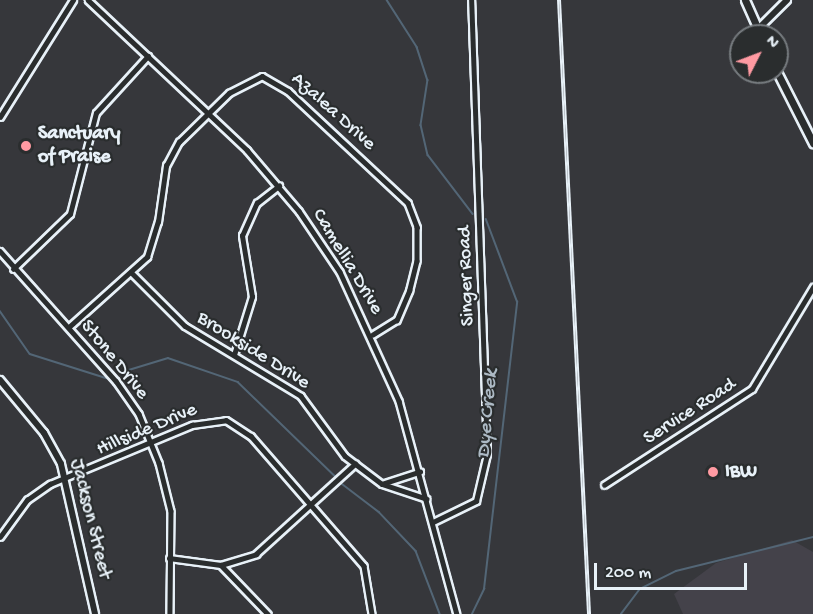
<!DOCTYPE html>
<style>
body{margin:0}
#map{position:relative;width:813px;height:614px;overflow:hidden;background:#36373b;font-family:"Gochi Hand",sans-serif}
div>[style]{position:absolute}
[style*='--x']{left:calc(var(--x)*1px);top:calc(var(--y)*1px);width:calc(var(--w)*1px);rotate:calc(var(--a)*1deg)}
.built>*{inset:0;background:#44424a}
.stream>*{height:1.5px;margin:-0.75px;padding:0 0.75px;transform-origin:0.75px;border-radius:0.75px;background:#536676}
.roads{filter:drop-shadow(2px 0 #e8f1f8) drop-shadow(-2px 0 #e8f1f8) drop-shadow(0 2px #e8f1f8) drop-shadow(0 -2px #e8f1f8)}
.minor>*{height:4.5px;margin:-2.25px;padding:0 2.25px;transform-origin:2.25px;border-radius:2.25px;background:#2a2d2e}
.tertiary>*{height:6px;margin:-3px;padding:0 3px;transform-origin:3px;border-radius:3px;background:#2a2d2e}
.secondary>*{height:7px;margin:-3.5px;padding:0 3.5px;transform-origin:3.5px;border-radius:3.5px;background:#2a2d2e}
.rail>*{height:4px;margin-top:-2px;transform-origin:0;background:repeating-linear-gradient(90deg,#2a2d2e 0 4.5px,#e8f1f8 0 9px);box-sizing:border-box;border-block:2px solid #e8f1f8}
.dots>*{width:16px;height:16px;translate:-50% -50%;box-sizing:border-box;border:3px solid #2a2d2e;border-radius:50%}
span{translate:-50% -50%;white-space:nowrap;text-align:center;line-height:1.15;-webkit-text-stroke:4.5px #2a2d2e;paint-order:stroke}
.street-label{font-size:20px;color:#e8f1f8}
.poi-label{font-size:20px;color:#e8f1f8;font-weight:700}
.left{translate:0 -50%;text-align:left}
.water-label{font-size:21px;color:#acb9c4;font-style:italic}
.north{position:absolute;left:729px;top:24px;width:60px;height:60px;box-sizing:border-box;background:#2a2d2e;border:2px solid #767b7f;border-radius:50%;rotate:48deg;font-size:16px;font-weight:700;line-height:24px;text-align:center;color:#e8f1f8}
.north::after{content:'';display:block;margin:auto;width:21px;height:27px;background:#ff9aa2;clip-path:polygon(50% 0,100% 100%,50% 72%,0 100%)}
.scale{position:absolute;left:594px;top:563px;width:153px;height:27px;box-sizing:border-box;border:3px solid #e8f1f8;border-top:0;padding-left:8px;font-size:18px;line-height:21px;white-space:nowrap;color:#e8f1f8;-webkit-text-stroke:4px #2a2d2e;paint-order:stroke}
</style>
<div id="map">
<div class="built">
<i style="clip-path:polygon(792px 540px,813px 552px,813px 614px,683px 614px,674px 594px,716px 563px)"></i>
</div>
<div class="stream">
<i style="--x:387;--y:0;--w:56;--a:57.4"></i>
<i style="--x:417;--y:47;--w:35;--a:72"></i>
<i style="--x:428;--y:80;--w:46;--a:98.8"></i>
<i style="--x:421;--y:125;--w:31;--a:77"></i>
<i style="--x:428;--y:155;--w:74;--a:52.7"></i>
<i style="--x:0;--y:311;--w:52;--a:55.1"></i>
<i style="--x:30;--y:354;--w:80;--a:17.5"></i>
<i style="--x:119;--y:373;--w:51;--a:-17"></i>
<i style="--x:168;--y:358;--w:74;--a:18.9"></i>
<i style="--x:238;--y:382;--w:135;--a:44.1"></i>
<i style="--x:341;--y:483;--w:48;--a:37.3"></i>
<i style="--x:379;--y:512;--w:54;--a:46.5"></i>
<i style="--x:416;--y:551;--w:67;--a:69.1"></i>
<i style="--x:472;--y:614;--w:28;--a:-64"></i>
<i style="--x:484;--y:589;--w:289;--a:-83.4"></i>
<i style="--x:517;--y:302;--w:88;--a:-110.7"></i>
<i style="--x:621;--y:614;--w:31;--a:-53"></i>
<i style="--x:640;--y:589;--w:40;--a:-26.6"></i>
<i style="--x:676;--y:571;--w:141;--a:-13.9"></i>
</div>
<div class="roads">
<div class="minor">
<i style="--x:88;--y:0;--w:219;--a:43.3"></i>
<i style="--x:247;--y:150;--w:80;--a:49.6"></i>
<i style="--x:299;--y:211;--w:73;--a:56.1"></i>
<i style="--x:340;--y:272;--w:142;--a:65.4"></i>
<i style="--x:399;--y:401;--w:221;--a:74.8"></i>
<i style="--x:0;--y:117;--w:138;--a:-58"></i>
<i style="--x:0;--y:251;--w:174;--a:48.3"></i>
<i style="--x:116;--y:381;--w:40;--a:55.1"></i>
<i style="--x:139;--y:414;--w:53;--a:67.8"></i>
<i style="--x:159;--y:463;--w:49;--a:76"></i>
<i style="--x:171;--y:511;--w:103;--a:90.6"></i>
<i style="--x:13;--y:269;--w:79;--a:-44"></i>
<i style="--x:70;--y:214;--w:104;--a:-75.6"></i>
<i style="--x:96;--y:113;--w:77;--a:-47.6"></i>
<i style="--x:131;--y:272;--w:76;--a:45"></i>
<i style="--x:185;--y:326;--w:135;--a:31.1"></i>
<i style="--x:301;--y:396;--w:74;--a:53.7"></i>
<i style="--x:345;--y:456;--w:46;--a:37.1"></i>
<i style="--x:382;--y:484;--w:40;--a:-18"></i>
<i style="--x:69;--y:327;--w:105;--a:-41.9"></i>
<i style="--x:147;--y:257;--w:37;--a:-73"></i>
<i style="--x:158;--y:222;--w:57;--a:-81.9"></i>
<i style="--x:166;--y:166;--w:27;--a:-62"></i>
<i style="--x:179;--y:142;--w:70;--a:-44.4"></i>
<i style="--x:229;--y:93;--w:37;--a:-27"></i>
<i style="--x:262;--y:76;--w:30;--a:30"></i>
<i style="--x:288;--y:91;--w:164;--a:43"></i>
<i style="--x:408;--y:203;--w:26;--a:69"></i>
<i style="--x:417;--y:227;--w:34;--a:90"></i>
<i style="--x:417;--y:261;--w:30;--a:104"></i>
<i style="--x:410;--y:290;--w:33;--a:113"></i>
<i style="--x:397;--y:320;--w:28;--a:148"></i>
<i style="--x:234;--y:355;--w:61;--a:-72.8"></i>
<i style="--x:252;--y:297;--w:62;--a:-99.3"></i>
<i style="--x:242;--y:236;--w:36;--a:-66"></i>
<i style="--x:257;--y:203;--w:28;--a:-38"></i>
<i style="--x:382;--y:484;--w:47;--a:18.4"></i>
<i style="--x:604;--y:485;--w:176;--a:-33"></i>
<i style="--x:752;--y:389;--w:119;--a:-59.1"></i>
<i style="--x:433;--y:522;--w:48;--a:-26"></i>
<i style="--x:476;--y:501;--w:48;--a:-76.8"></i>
<i style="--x:487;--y:454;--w:454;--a:-92"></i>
<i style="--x:0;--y:537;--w:46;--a:-53.9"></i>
<i style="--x:27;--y:500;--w:28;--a:-35"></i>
<i style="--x:50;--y:484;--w:154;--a:-22.6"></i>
<i style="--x:192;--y:425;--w:34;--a:-8"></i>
<i style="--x:226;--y:420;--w:30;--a:33"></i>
<i style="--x:251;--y:436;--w:172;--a:49"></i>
<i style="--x:364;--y:566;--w:49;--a:80.5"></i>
<i style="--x:169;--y:558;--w:52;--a:7.7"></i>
<i style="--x:221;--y:565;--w:68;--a:46.2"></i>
<i style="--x:221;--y:565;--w:37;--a:-17"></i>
<i style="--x:256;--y:554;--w:134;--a:-42.3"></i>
</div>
<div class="tertiary">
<i style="--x:758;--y:29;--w:41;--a:-45"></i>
<i style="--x:0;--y:380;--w:69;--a:50.3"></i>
<i style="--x:44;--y:433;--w:35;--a:61"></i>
<i style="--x:61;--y:464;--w:154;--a:77.2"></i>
</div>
<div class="secondary">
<i style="--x:745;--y:0;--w:39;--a:66"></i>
<i style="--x:777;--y:72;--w:80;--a:63.1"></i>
</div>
</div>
<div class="rail">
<i style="--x:559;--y:0;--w:615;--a:87.2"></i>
</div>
<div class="dots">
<i style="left:26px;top:146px;background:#ff9aa2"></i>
<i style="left:713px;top:472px;background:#ff9aa2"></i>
</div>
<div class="street-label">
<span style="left:333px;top:112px;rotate:42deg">Azalea Drive</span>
<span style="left:347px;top:262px;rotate:59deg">Camellia Drive</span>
<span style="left:467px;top:276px;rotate:-92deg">Singer Road</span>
<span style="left:253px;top:351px;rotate:32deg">Brookside Drive</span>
<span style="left:114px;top:360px;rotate:51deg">Stone Drive</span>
<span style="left:690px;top:412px;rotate:-33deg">Service Road</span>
<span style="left:147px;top:430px;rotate:-23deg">Hillside Drive</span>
<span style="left:90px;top:519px;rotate:76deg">Jackson Street</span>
</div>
<div class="poi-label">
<span class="left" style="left:38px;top:146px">Sanctuary<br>of Praise</span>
<span class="left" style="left:725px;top:472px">IBW</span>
</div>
<div class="water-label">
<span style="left:489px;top:414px;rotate:-85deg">Dye Creek</span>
</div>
<div class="north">N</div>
<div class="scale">200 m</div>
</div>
